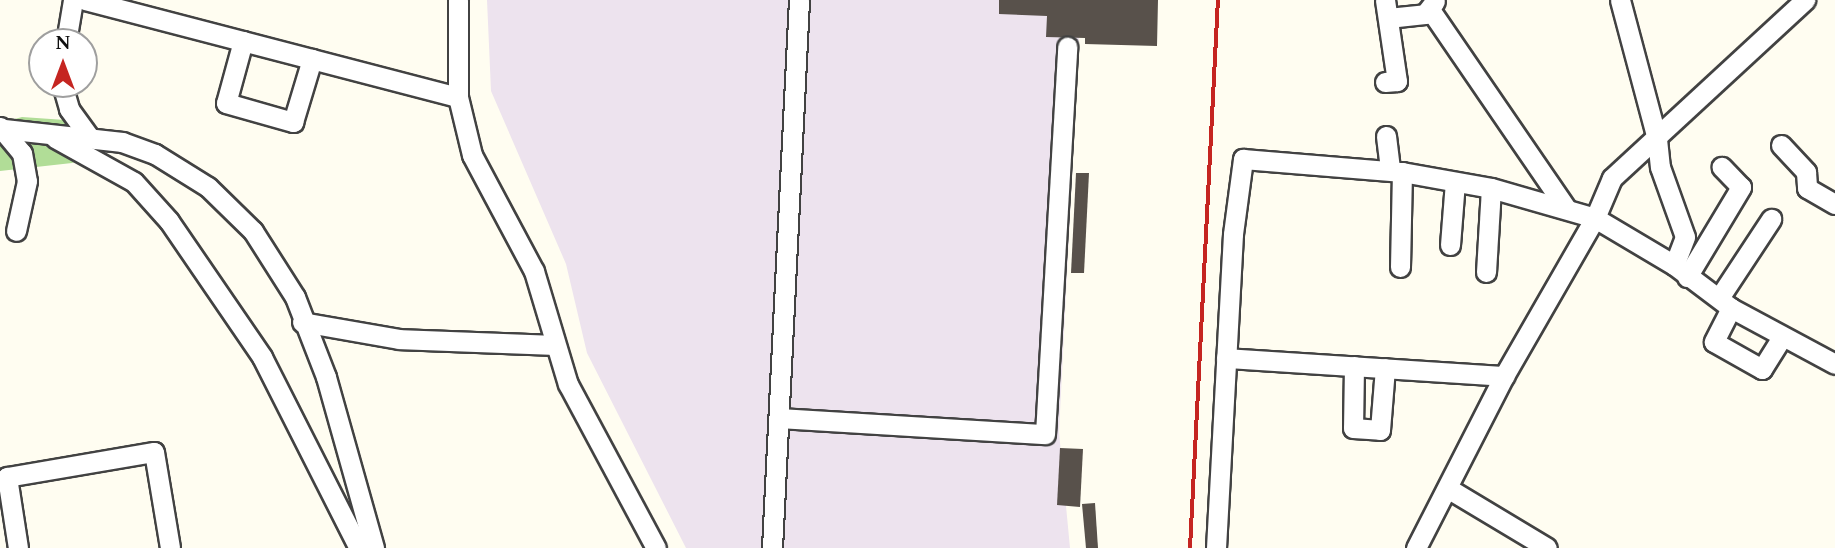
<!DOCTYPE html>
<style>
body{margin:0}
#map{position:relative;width:1835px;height:548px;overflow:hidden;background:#fffdf1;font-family:Spectral,serif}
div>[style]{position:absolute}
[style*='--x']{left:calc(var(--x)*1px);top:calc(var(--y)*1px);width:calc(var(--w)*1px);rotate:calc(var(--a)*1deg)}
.industrial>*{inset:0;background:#ede3ee}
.forest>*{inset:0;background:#b1dd97}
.building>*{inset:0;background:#58514b}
.roads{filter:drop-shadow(2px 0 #424242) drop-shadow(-2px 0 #424242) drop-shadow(0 2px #424242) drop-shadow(0 -2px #424242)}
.minor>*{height:19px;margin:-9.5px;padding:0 9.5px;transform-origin:9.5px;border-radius:9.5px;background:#fff}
.rail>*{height:3.5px;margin:-1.75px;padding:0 1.75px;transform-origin:1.75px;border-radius:1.75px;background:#c52521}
span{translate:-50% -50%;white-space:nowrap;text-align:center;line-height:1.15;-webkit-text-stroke:7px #fff;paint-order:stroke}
.north{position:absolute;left:28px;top:28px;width:70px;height:70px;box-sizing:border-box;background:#fff;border:2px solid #9f9f9f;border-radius:50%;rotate:0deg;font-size:19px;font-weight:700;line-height:28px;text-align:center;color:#0f0f0f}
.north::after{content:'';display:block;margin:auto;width:24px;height:32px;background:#c52521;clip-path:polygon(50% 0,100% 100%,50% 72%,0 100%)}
</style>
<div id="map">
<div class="industrial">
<i style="clip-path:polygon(487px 0,1081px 0,1059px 432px,1070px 548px,686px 548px,587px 353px,566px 264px,491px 91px)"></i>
</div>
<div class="forest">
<i style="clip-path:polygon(22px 117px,94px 122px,100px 153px,72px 163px,0 171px,0 123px)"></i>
</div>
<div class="building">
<i style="clip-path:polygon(999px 0,1158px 0,1157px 46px,1085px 44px,1085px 38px,1046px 37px,1047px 16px,999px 14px)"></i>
<i style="clip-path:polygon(1076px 173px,1089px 173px,1084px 273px,1071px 273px)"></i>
<i style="clip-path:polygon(1060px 448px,1083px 449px,1080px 507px,1057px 505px)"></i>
<i style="clip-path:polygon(1095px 503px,1098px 548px,1086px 548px,1082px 504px)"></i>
</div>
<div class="roads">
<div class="minor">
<i style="--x:85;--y:0;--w:385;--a:14.6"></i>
<i style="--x:458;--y:0;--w:97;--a:90"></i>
<i style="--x:458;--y:97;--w:60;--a:76.4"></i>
<i style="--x:472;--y:155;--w:132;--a:61.9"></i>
<i style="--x:534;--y:271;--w:118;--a:73.3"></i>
<i style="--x:568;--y:384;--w:186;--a:61.8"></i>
<i style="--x:1385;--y:0;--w:82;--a:81.6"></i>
<i style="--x:1397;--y:81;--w:12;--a:175"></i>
<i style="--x:1620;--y:0;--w:144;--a:75.1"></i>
<i style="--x:1657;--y:139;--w:28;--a:84"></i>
<i style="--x:1660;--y:167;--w:74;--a:70.3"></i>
<i style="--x:1685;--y:237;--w:30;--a:111"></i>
<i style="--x:1431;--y:11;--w:239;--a:55.6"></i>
<i style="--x:1388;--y:18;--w:37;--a:-6"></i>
<i style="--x:1425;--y:14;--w:16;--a:-52"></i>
<i style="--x:243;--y:41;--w:64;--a:105.3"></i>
<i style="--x:226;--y:103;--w:70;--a:15.8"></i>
<i style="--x:293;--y:122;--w:66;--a:-73.2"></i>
<i style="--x:66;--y:42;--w:43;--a:-80.5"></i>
<i style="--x:62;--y:84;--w:26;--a:74"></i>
<i style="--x:69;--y:109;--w:34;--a:54"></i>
<i style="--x:0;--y:127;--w:34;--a:50"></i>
<i style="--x:22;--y:153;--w:28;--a:80"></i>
<i style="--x:27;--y:181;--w:51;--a:102.4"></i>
<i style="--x:4;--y:129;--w:119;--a:6.3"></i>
<i style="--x:122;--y:142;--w:35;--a:20"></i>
<i style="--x:155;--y:154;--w:62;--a:31.9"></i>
<i style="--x:208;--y:187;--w:63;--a:44.4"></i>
<i style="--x:253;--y:231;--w:78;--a:57.5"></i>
<i style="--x:295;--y:297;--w:86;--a:68.8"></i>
<i style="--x:326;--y:377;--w:178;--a:74.3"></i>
<i style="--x:1386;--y:136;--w:34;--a:83"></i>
<i style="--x:55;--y:138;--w:90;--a:29.1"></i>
<i style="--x:134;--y:182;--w:52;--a:48.1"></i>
<i style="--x:169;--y:221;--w:165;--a:55.6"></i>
<i style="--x:262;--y:357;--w:214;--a:63.1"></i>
<i style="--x:1781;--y:145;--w:37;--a:47"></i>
<i style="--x:1806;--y:172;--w:16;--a:86"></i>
<i style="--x:1807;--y:188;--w:32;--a:30"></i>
<i style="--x:1450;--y:245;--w:63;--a:-85.5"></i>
<i style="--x:1400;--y:267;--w:95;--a:-88.8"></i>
<i style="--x:1486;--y:272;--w:84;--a:-86.6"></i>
<i style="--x:1687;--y:277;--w:105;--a:-59"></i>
<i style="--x:1741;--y:187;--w:28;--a:-134"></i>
<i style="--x:1719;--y:298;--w:95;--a:-56.6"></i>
<i style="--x:1731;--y:308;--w:38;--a:117"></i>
<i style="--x:1714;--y:342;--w:55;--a:29.4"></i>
<i style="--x:1762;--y:369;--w:36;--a:-58"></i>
<i style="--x:302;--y:322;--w:98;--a:9.9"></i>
<i style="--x:399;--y:339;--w:154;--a:2.2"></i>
<i style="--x:1226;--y:358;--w:279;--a:3.7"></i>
<i style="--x:1354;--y:366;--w:62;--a:90.9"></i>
<i style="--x:1353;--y:428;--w:27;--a:4"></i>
<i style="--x:1380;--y:430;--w:62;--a:-85.4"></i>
<i style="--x:780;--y:418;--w:265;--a:3.5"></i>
<i style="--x:1045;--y:434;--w:388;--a:-86.7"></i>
<i style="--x:1449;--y:489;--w:114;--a:31"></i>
<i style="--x:18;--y:548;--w:72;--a:-98.8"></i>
<i style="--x:7;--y:477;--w:149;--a:-9.7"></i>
<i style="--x:154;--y:452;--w:97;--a:80.5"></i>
<i style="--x:772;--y:548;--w:549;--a:-87.18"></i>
<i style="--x:1216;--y:548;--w:314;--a:-86.9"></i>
<i style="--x:1233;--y:234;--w:76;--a:-82.4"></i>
<i style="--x:1243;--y:159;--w:160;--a:4.7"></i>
<i style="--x:1402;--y:172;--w:90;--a:10.2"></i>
<i style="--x:1491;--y:188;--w:108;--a:16.1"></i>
<i style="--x:1595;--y:218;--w:92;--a:30.7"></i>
<i style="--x:1674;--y:265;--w:71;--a:37"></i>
<i style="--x:1731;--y:308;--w:118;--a:28.3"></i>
<i style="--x:1416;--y:548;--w:193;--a:-62.9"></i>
<i style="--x:1504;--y:376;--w:182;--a:-60.1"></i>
<i style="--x:1595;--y:218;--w:43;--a:-67"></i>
<i style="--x:1612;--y:178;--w:263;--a:-42.7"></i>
</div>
</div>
<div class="rail">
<i style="--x:1190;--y:548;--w:549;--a:-87.08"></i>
</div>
<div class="north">N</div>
</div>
